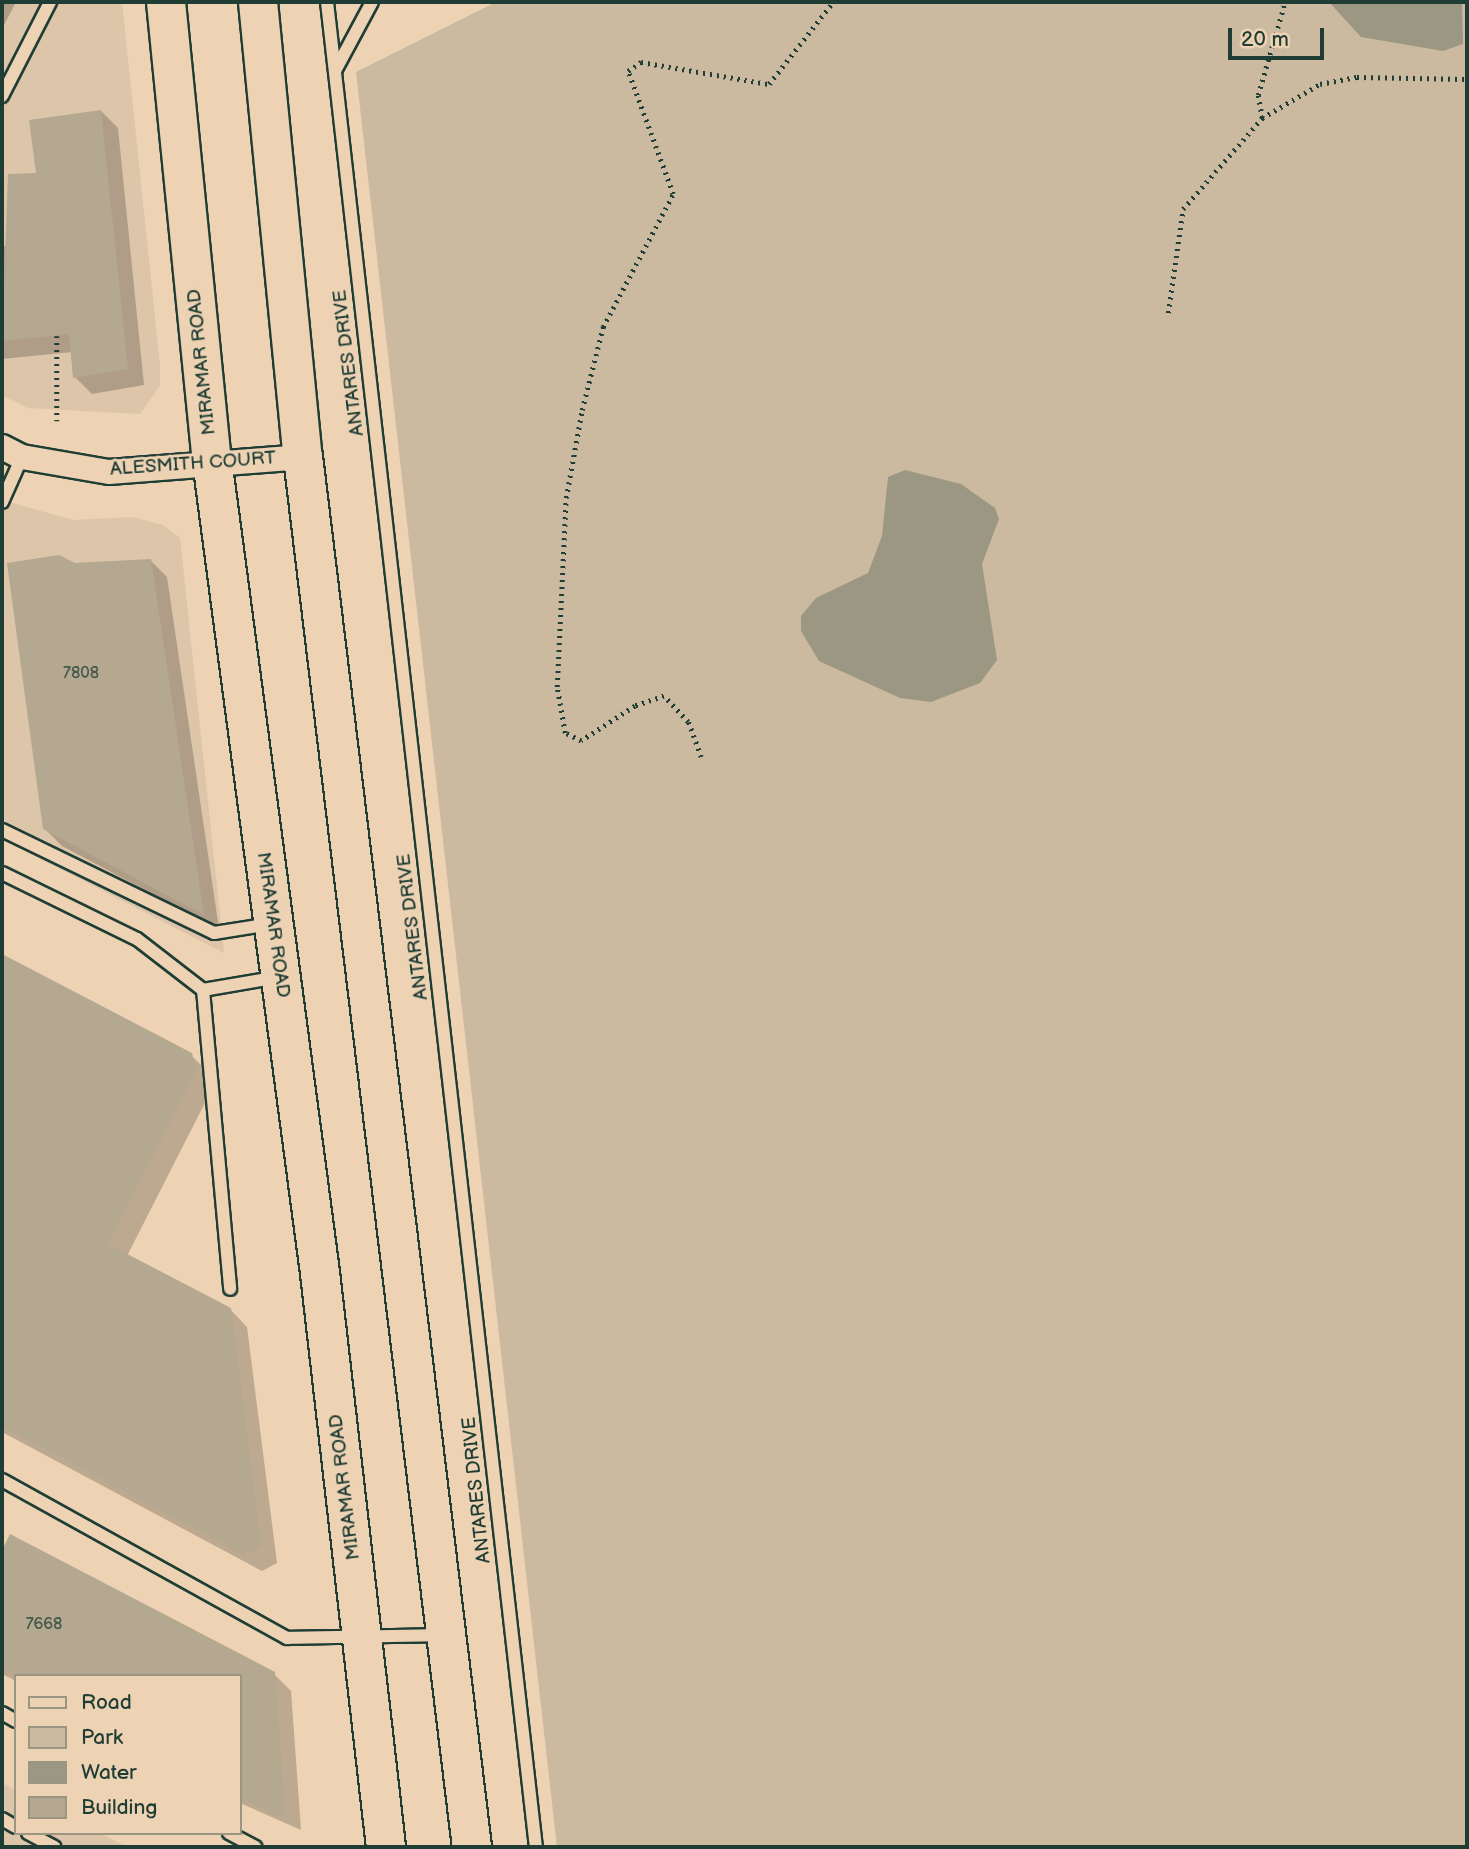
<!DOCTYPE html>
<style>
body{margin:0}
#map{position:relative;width:1469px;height:1849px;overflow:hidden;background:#edd2b4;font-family:"Balsamiq Sans",sans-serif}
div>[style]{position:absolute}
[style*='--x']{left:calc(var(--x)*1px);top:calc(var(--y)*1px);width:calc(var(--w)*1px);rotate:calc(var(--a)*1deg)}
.built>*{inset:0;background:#dcc5a9}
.green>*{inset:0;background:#cbba9f}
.water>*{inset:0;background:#9b9782}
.shadow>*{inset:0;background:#0003}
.building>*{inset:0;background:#b4a890}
.path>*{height:4.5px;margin-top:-2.25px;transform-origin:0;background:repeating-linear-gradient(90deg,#1f3d34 0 2px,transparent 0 7px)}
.roads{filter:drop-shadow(2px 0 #1f3d34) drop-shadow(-2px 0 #1f3d34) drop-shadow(0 2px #1f3d34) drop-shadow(0 -2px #1f3d34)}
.lane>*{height:12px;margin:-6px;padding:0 6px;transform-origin:6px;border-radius:6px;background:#edd2b4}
.street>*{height:24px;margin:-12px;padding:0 12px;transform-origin:12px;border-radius:12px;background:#edd2b4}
.primary>*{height:38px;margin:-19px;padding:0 19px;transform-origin:19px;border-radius:19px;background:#edd2b4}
span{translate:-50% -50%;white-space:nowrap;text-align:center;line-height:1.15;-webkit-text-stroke:5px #edd2b4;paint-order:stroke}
.number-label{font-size:16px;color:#44584b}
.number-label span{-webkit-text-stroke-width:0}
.street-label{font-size:19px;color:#1f3d34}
.frame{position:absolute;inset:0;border:4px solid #1f3d34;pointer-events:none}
.legend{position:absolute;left:14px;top:1674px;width:228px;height:161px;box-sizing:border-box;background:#edd2b4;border:2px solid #9b9681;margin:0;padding:9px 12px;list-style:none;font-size:21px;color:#1f3d34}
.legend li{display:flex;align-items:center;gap:14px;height:35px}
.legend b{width:35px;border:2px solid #9b9681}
.scale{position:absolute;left:1228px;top:28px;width:96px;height:32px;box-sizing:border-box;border:4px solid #1f3d34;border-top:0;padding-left:9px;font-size:21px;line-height:24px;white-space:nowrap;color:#1f3d34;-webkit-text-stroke:5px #edd2b4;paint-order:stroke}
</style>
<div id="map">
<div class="built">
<i style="clip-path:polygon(2px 2px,122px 2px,160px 365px,160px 386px,140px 414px,28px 408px,2px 395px)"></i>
<i style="clip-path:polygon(2px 500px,73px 520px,132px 517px,163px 525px,180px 538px,224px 953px,2px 839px)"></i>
<i style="clip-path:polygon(2px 1783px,16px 1790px,16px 1833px,100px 1833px,127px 1847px,2px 1847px)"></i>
</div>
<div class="green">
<i style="clip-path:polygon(496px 2px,1467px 2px,1467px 1847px,557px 1847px,356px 72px)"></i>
</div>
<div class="water">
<i style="clip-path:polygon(1329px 2px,1462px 2px,1463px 44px,1443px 51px,1361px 37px)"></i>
<i style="clip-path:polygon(905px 470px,961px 484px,995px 508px,999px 519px,982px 564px,997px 660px,980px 683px,931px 702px,900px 698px,819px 661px,801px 631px,801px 616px,816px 598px,868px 573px,882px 536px,888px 477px)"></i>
</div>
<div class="shadow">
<i style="clip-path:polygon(2px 2px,16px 2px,2px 29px)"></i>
<i style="clip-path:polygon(101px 111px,118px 128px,144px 385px,92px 394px,75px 377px,72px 352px,2px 359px,2px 246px,9px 246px,38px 174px)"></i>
<i style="clip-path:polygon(150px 560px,167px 577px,219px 929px,62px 846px,44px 828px,75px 565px)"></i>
<i style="clip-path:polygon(2px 956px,191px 1055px,208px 1072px,212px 1089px,127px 1256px,230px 1309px,247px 1327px,277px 1563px,262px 1571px,2px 1432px)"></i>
<i style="clip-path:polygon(11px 1536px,274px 1674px,291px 1691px,301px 1830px,240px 1803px,240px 1676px,16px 1676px,16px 1681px,2px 1674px,2px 1554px)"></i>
</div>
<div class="building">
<i style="clip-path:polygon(101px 110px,128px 369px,73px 378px,69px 334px,2px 341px,8px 174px,36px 173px,29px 120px)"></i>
<i style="clip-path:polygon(59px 555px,75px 563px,151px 559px,204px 915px,43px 829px,7px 563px)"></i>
<i style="clip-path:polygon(2px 954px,192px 1053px,196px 1071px,108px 1244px,231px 1308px,261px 1546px,244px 1555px,2px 1426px)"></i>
<i style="clip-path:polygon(10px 1534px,275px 1672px,285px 1814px,274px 1815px,240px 1797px,240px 1676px,17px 1676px,2px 1668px,2px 1550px)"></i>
</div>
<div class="path">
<i style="--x:1262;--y:118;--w:67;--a:-30.4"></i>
<i style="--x:1320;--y:84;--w:38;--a:-11"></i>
<i style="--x:1357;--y:77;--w:110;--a:1"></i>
<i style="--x:1168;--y:313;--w:105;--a:-81.8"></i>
<i style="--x:1183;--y:209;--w:121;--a:-49"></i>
<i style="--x:1262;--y:118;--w:23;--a:-100"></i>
<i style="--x:1258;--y:95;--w:97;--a:-73.8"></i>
<i style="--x:57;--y:336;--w:85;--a:90"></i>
<i style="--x:701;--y:757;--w:37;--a:-110"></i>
<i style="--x:688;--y:722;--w:35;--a:-133"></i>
<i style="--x:664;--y:696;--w:31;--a:161"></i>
<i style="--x:635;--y:706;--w:64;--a:147.1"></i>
<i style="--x:581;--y:741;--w:18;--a:-153"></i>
<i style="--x:565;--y:733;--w:47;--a:-99.9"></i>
<i style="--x:557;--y:687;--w:189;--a:-87.3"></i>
<i style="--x:566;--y:498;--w:89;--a:-79.7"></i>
<i style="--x:582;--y:410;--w:86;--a:-75.8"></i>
<i style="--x:603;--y:327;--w:150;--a:-62.2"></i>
<i style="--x:673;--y:194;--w:131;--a:-110.1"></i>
<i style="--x:628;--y:71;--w:16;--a:-35"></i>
<i style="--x:641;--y:62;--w:130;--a:9.8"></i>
<i style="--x:769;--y:84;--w:104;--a:-52"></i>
</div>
<div class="roads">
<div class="lane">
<i style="--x:327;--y:2;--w:1857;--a:83.54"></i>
<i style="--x:335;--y:71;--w:78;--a:-61.8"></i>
<i style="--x:2;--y:96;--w:106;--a:-62.9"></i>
<i style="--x:2;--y:502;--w:49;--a:-66"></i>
<i style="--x:2;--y:830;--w:236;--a:25.9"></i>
<i style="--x:214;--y:933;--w:58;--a:-9"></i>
<i style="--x:2;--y:873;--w:150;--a:26.1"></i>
<i style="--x:137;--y:939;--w:83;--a:37.7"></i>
<i style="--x:203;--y:990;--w:300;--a:84.8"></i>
<i style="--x:203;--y:990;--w:76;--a:-9.8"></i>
<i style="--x:2;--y:1480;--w:326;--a:29"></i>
<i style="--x:287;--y:1638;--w:155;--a:-1.1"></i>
<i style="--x:2;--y:1713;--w:16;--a:30"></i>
<i style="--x:2;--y:1819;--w:16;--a:30"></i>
<i style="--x:28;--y:1833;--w:30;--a:28"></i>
<i style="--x:229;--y:1833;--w:30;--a:28"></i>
</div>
<div class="street">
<i style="--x:2;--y:447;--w:22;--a:27"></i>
<i style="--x:22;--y:457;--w:88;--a:9.8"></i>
<i style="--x:109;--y:472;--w:195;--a:-4.4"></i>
</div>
<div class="primary">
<i style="--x:166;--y:2;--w:460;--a:84.3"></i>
<i style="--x:212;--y:460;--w:820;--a:82.43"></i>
<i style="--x:320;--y:1273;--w:578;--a:83.44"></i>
<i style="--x:258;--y:2;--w:457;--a:84.4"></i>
<i style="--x:303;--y:457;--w:1400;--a:83.07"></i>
</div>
</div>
<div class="number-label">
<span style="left:81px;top:674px">7808</span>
<span style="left:44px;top:1625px">7668</span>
</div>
<div class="street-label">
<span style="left:202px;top:362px;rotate:-96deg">MIRAMAR ROAD</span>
<span style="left:349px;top:363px;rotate:-97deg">ANTARES DRIVE</span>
<span style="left:193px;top:464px;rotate:-4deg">ALESMITH COURT</span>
<span style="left:273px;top:925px;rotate:82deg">MIRAMAR ROAD</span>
<span style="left:413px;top:927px;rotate:-97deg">ANTARES DRIVE</span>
<span style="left:345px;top:1487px;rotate:-97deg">MIRAMAR ROAD</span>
<span style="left:477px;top:1490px;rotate:-96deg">ANTARES DRIVE</span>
</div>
<div class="frame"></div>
<ul class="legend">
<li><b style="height:9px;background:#edd2b4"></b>Road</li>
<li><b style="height:19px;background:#cbba9f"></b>Park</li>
<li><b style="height:19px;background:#9b9782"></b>Water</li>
<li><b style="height:19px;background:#b4a890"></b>Building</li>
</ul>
<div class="scale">20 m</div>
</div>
